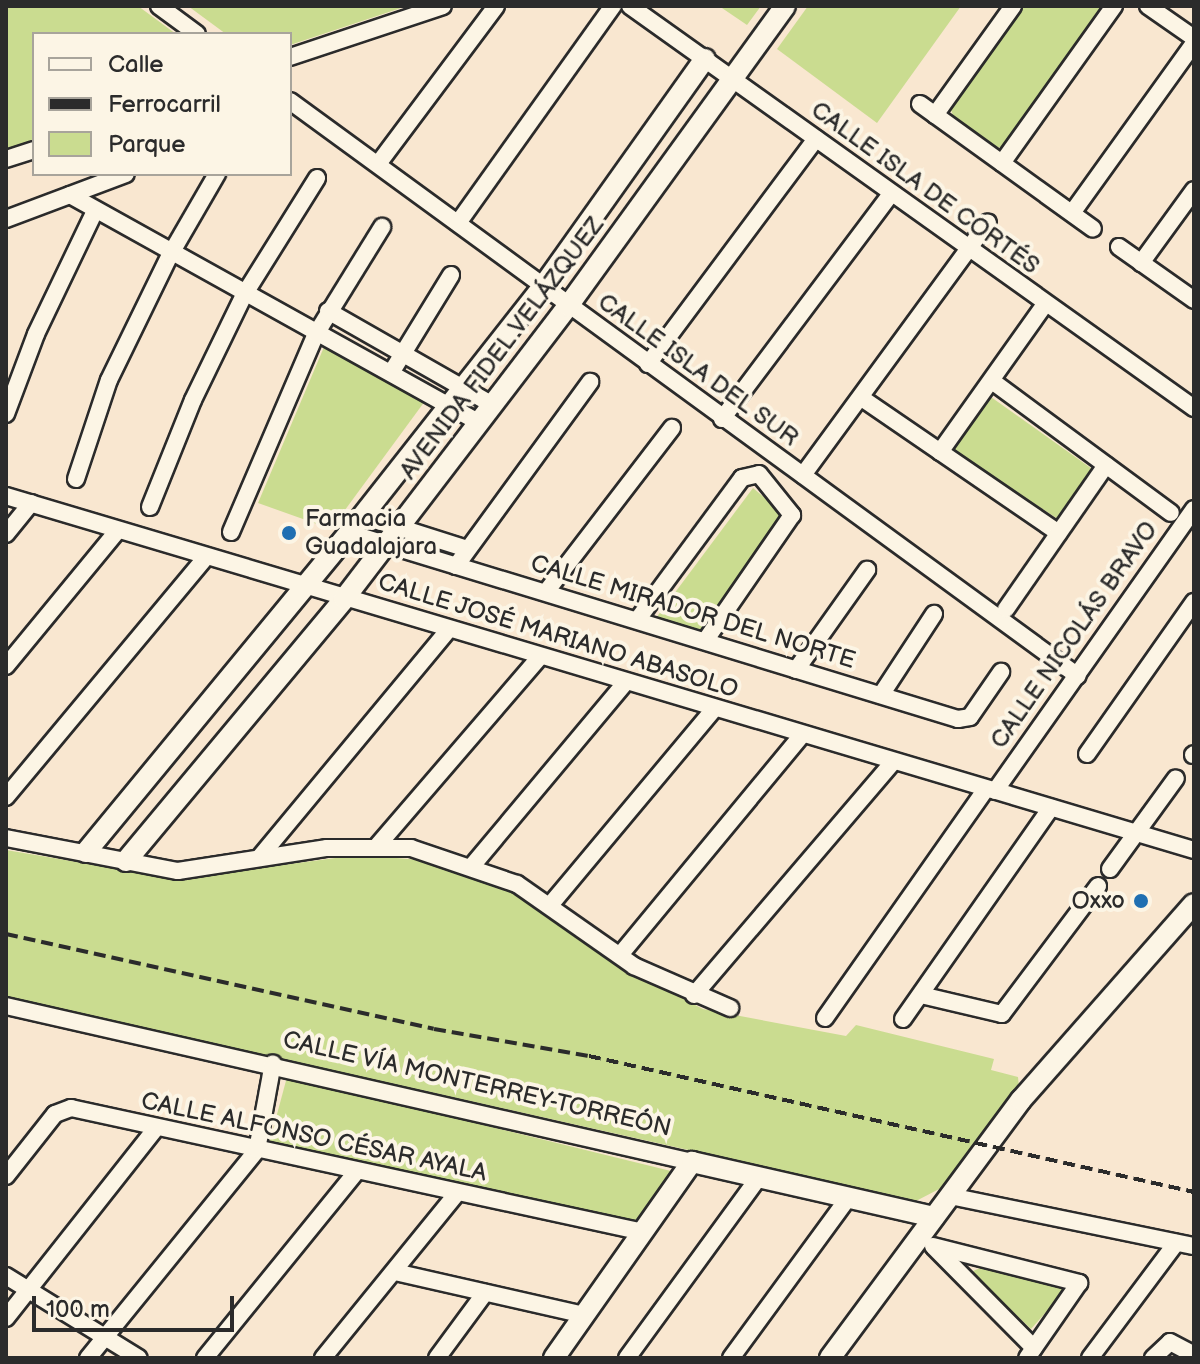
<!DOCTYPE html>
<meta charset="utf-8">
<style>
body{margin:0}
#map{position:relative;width:1200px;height:1364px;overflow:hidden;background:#f9e7d0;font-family:"Balsamiq Sans",sans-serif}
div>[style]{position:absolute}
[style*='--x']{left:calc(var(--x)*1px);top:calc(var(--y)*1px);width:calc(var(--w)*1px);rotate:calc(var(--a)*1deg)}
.green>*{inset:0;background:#cadc90}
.roads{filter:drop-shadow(2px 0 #2b2b2b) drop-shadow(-2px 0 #2b2b2b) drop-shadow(0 2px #2b2b2b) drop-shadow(0 -2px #2b2b2b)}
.minor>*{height:16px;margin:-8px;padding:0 8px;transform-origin:8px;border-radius:8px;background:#fcf5e5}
.tertiary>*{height:20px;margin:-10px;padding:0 10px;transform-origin:10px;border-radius:10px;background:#fcf5e5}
.rail>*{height:4px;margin-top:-2px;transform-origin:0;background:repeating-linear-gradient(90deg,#2b2b2b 0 12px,transparent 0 18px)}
.dots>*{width:22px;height:22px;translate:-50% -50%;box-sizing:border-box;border:4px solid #fcf5e5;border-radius:50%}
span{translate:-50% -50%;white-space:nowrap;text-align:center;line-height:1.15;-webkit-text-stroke:8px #fcf5e5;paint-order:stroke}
.street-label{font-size:24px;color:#2b2b2b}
.poi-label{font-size:24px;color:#2b2b2b}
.left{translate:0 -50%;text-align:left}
.right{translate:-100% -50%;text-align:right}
.frame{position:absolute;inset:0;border:8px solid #2b2b2b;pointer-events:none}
.legend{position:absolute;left:32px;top:32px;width:260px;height:144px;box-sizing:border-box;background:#fcf5e5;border:2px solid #a8a49b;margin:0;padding:10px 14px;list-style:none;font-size:24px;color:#2b2b2b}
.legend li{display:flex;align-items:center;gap:16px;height:40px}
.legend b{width:40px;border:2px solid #a8a49b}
.scale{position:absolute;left:32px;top:1296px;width:202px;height:36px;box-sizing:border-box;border:4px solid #2b2b2b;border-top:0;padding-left:10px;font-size:24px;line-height:28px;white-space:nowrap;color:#2b2b2b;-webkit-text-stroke:6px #fcf5e5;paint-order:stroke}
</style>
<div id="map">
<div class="green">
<i style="clip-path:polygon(6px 6px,138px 6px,176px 34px,34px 34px,34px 140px,6px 150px)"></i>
<i style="clip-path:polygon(188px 6px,407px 6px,290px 45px,290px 34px,226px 34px)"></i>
<i style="clip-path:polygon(719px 6px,761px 6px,747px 25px)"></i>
<i style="clip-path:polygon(808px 6px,961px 6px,877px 123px,777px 49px)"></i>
<i style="clip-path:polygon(1023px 6px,1105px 6px,1004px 146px,996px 148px,954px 118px,951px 110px)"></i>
<i style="clip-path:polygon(324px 347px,425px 401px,331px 529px,258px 503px)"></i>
<i style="clip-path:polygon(991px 397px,1095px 471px,1061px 521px,952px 450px)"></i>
<i style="clip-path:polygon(753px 488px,786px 516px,704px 631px,656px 618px)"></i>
<i style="clip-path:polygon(6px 850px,178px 879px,358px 855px,422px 860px,510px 890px,624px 969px,703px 1009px,846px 1036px,856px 1025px,994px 1059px,991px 1070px,1018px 1077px,1019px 1087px,943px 1187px,916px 1201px,6px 997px)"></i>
<i style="clip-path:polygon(287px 1077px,675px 1172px,639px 1223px,269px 1144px)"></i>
<i style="clip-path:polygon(980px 1268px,1060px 1284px,1063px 1293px,1031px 1329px,975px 1276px,973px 1271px)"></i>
</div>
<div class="roads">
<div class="minor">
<i style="--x:159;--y:6;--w:47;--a:36.4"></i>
<i style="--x:630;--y:6;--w:693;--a:35.48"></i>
<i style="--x:1148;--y:6;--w:56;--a:34.8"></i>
<i style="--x:290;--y:57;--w:161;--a:-18.4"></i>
<i style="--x:290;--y:101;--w:975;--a:36.12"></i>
<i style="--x:920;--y:104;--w:213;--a:35.8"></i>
<i style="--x:935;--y:115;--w:134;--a:-54.4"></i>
<i style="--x:6;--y:159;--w:29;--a:-18"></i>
<i style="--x:1002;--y:163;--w:193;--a:-54.5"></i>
<i style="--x:378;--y:164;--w:197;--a:-53.2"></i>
<i style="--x:70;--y:195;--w:468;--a:29.1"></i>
<i style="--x:1072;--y:213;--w:209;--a:-54.3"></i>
<i style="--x:6;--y:219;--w:128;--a:-20.6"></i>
<i style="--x:458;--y:223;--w:267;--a:-54.5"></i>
<i style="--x:1119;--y:247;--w:92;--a:35.2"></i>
<i style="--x:1141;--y:263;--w:90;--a:-54"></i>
<i style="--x:328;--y:311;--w:190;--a:29.7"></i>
<i style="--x:648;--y:364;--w:281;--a:-53.3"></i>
<i style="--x:391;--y:373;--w:115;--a:-58.5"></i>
<i style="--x:992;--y:381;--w:222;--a:36.4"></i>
<i style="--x:863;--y:399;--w:237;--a:34.4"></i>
<i style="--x:6;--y:414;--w:85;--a:-69.4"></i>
<i style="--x:36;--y:334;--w:136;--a:-64.4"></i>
<i style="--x:722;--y:419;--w:281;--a:-53.1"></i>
<i style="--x:940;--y:452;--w:181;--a:-54.6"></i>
<i style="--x:803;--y:475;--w:313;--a:-53.8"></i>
<i style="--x:76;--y:479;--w:104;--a:-71.6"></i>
<i style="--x:109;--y:380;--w:139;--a:-64"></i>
<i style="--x:170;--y:255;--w:94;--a:-59.9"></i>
<i style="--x:6;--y:496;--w:1240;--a:16.59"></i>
<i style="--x:150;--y:507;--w:115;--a:-68.1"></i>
<i style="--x:193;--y:400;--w:117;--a:-64.1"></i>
<i style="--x:244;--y:295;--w:138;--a:-58"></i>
<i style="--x:363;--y:516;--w:109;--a:17.6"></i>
<i style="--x:231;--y:532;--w:215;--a:-66.8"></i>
<i style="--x:316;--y:334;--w:126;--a:-58.3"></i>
<i style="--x:349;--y:533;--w:637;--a:16.98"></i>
<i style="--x:958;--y:719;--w:12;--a:-9"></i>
<i style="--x:970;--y:717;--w:55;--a:-55.4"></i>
<i style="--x:6;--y:534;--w:40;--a:-51"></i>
<i style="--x:456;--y:566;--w:228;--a:-53.9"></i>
<i style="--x:546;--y:592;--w:207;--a:-52.5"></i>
<i style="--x:1006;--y:609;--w:175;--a:-55.2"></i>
<i style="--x:638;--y:619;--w:175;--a:-53.6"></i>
<i style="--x:742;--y:478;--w:17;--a:-13"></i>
<i style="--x:759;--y:474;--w:53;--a:51.2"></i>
<i style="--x:792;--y:515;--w:153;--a:124.6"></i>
<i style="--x:6;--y:666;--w:176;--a:-50.5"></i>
<i style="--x:796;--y:670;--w:123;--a:-54.6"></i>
<i style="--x:881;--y:695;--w:97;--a:-56.8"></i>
<i style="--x:1087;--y:754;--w:186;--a:-54.9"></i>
<i style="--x:1193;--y:755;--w:1;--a:-45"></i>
<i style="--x:995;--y:791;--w:345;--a:-54.8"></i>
<i style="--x:6;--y:797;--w:311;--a:-50.2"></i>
<i style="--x:6;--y:838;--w:175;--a:10.9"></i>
<i style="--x:178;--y:871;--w:151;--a:-8.8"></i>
<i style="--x:327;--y:848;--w:84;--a:0"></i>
<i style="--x:411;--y:848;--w:112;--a:18.8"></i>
<i style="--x:517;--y:884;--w:143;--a:35"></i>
<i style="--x:634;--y:966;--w:105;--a:23.6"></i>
<i style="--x:378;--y:845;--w:247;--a:-49.3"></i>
<i style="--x:259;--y:858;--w:296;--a:-50.3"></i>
<i style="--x:472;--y:866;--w:239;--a:-50.1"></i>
<i style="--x:1110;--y:869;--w:112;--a:-54"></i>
<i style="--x:551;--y:904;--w:254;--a:-50.1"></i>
<i style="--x:620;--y:955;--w:284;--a:-50.4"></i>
<i style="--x:694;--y:995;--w:305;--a:-49.5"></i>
<i style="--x:921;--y:995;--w:83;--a:13.2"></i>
<i style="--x:1002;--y:1014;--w:160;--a:-53.1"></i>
<i style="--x:6;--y:1006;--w:704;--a:12.81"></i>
<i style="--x:825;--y:1018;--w:280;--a:-54.9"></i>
<i style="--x:903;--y:1019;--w:258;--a:-55"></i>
<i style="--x:6;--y:1176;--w:79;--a:-51.7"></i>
<i style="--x:55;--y:1114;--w:17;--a:-21"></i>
<i style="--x:71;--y:1108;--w:585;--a:12.23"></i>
<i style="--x:950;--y:1196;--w:249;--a:11.6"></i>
<i style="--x:933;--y:1246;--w:151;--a:14.2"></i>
<i style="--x:1079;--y:1283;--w:91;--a:124.7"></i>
<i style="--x:934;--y:1247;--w:142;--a:45.3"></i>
<i style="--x:395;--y:1272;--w:194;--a:12.8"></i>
<i style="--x:6;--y:1276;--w:156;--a:31.7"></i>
<i style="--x:6;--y:1318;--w:242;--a:-51.7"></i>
<i style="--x:88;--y:1358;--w:268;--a:-50.9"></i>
<i style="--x:257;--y:1150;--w:88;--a:-79.6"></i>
<i style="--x:205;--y:1358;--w:241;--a:-50.9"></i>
<i style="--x:323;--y:1358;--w:213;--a:-50.9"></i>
<i style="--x:437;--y:1358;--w:81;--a:-53.6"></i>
<i style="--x:627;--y:1358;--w:224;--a:-53.9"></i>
<i style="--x:731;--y:1358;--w:195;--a:-53.8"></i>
<i style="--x:1090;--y:1358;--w:144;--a:-53.2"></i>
<i style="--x:1153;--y:1358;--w:23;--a:-43"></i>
<i style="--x:1170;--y:1342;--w:27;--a:28"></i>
</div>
<div class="tertiary">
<i style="--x:86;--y:852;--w:413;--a:-50.5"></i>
<i style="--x:349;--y:533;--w:312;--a:-51.8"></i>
<i style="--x:542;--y:288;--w:281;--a:-54.6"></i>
<i style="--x:126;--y:861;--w:341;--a:-50.2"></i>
<i style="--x:344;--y:599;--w:369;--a:-52.6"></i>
<i style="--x:568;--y:306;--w:370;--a:-54.1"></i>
<i style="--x:554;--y:1358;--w:240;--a:-54.9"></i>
<i style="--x:692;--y:1162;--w:248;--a:12.8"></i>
<i style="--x:830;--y:1358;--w:321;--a:-53.5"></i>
<i style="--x:1021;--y:1100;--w:261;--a:-48.6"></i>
</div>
</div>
<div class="rail">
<i style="--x:6;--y:934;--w:438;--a:12.5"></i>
<i style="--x:434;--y:1029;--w:157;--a:9.9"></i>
<i style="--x:589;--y:1056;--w:620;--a:12.67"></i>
</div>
<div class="dots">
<i style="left:289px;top:533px;background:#1f6fb2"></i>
<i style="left:1141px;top:901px;background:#1f6fb2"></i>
</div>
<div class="street-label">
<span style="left:925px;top:188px;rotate:36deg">CALLE ISLA DE CORTÉS</span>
<span style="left:502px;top:348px;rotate:-53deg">AVENIDA FIDEL VELÁZQUEZ</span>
<span style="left:698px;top:370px;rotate:36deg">CALLE ISLA DEL SUR</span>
<span style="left:693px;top:612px;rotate:17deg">CALLE MIRADOR DEL NORTE</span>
<span style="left:1074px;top:635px;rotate:-55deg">CALLE NICOLÁS BRAVO</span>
<span style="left:558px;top:636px;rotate:17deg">CALLE JOSÉ MARIANO ABASOLO</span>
<span style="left:477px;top:1084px;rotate:13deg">CALLE VÍA MONTERREY-TORREÓN</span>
<span style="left:314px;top:1137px;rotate:12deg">CALLE ALFONSO CÉSAR AYALA</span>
</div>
<div class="poi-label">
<span class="left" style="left:305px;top:533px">Farmacia<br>Guadalajara</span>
<span class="right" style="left:1125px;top:901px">Oxxo</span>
</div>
<div class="frame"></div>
<ul class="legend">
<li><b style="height:10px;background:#fcf5e5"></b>Calle</li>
<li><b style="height:10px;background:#2b2b2b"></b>Ferrocarril</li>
<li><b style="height:22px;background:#cadc90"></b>Parque</li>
</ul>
<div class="scale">100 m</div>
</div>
